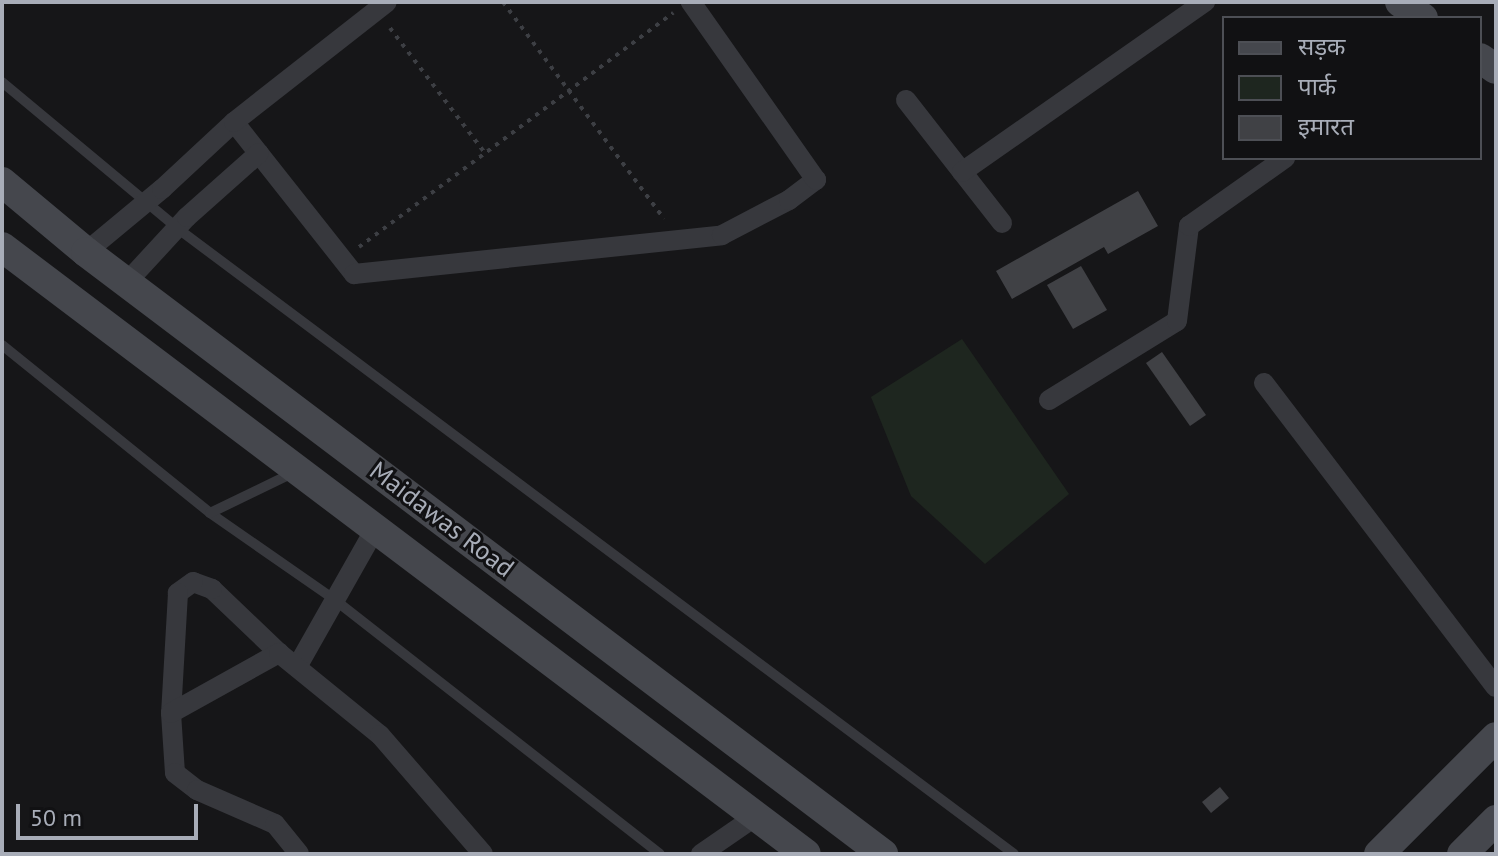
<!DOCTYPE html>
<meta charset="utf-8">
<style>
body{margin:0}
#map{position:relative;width:1498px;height:856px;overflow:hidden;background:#161618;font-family:"PT Sans","Noto Sans Devanagari",sans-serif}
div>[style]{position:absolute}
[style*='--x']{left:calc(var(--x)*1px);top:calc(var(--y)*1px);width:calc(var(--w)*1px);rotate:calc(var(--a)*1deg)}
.green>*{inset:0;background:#1e261f}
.building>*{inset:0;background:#404145}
.path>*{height:4px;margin-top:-2px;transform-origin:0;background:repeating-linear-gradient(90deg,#3d3f44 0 4px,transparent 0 10px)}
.lane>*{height:10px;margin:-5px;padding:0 5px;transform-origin:5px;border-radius:5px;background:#37383d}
.street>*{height:20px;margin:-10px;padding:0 10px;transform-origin:10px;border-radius:10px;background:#37383d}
.secondary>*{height:30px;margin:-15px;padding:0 15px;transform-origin:15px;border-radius:15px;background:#45474d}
span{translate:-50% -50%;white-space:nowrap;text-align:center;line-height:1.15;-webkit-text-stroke:6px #111113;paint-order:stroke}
.street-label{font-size:26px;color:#a8adb8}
.frame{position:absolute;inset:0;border:4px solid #a8adb8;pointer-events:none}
.legend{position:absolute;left:1222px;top:16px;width:260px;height:144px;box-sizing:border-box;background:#111113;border:2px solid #4d4f55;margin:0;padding:10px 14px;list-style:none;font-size:24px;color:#a8adb8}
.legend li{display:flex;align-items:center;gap:16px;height:40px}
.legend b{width:40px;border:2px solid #4d4f55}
.scale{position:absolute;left:16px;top:804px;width:182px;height:36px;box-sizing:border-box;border:4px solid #a8adb8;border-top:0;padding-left:10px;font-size:24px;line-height:28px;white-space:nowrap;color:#a8adb8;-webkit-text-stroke:6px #111113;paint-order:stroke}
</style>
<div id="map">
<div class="green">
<i style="clip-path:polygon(962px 339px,1069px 494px,985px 564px,911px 496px,871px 397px)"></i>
</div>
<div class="building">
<i style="clip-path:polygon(1138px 191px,1158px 226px,1108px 254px,1104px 247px,1012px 299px,996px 271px)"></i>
<i style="clip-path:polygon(1081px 266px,1107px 310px,1073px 329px,1047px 285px)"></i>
<i style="clip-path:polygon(1162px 352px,1206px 415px,1190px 426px,1146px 363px)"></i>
<i style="clip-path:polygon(1220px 787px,1229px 798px,1211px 813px,1202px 802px)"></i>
</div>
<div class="path">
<i style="--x:503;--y:2;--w:270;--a:53.4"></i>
<i style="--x:390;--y:28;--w:157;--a:52.8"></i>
<i style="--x:359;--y:247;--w:392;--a:-36.7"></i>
</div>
<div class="lane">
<i style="--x:2;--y:82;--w:228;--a:39.8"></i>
<i style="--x:177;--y:228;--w:1045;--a:36.79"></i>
<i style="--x:2;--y:345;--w:267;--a:38.9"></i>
<i style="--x:210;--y:513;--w:152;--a:34.8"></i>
<i style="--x:335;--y:600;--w:412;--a:38"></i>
<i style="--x:210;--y:513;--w:94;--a:-25.8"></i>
</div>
<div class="street">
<i style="--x:906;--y:100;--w:156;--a:52"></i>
<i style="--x:234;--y:122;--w:194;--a:51.7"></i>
<i style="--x:354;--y:274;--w:370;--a:-6"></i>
<i style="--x:722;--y:235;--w:76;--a:-27.6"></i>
<i style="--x:789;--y:200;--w:34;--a:-37"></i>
<i style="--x:816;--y:180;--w:218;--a:-125.1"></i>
<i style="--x:962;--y:172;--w:297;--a:-35"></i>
<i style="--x:86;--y:252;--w:99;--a:-39.7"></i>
<i style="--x:162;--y:189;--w:98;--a:-42.9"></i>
<i style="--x:234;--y:122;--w:194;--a:-38.1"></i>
<i style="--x:127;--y:282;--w:88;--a:-47.3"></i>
<i style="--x:187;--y:217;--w:96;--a:-41.6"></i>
<i style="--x:1264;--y:383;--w:382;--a:52.7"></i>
<i style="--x:1049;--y:400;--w:150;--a:-31.7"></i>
<i style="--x:1177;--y:321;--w:96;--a:-82.8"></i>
<i style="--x:1189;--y:226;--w:118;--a:-35.3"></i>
<i style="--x:279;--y:653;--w:93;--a:-136.3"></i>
<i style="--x:212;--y:589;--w:20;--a:-160"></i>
<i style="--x:193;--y:582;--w:19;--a:144"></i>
<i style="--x:178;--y:593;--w:120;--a:93.3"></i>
<i style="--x:171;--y:713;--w:60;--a:86.2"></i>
<i style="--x:175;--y:773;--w:28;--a:38"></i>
<i style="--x:197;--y:790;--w:85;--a:23.6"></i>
<i style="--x:275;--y:824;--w:38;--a:51"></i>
<i style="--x:297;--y:667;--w:159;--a:-60.5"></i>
<i style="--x:171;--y:713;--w:124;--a:-29.1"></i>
<i style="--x:279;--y:653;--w:130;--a:39.1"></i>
<i style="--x:380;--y:735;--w:157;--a:49.1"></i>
<i style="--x:701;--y:854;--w:67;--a:-34.6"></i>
</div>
<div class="secondary">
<i style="--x:1400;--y:2;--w:28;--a:35"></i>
<i style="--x:1480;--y:58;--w:19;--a:35"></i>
<i style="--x:2;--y:182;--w:109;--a:39.8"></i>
<i style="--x:86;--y:252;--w:999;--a:37.06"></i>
<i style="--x:2;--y:247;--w:1007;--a:37.05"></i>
<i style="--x:1379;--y:854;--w:165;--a:-45"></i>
<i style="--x:1462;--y:854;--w:48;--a:-45"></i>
</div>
<div class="street-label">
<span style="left:442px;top:519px;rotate:37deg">Maidawas Road</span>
</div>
<div class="frame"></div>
<ul class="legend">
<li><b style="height:10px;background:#45474d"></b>सड़क</li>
<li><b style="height:22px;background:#1e261f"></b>पार्क</li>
<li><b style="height:22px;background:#404145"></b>इमारत</li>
</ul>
<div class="scale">50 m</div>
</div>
